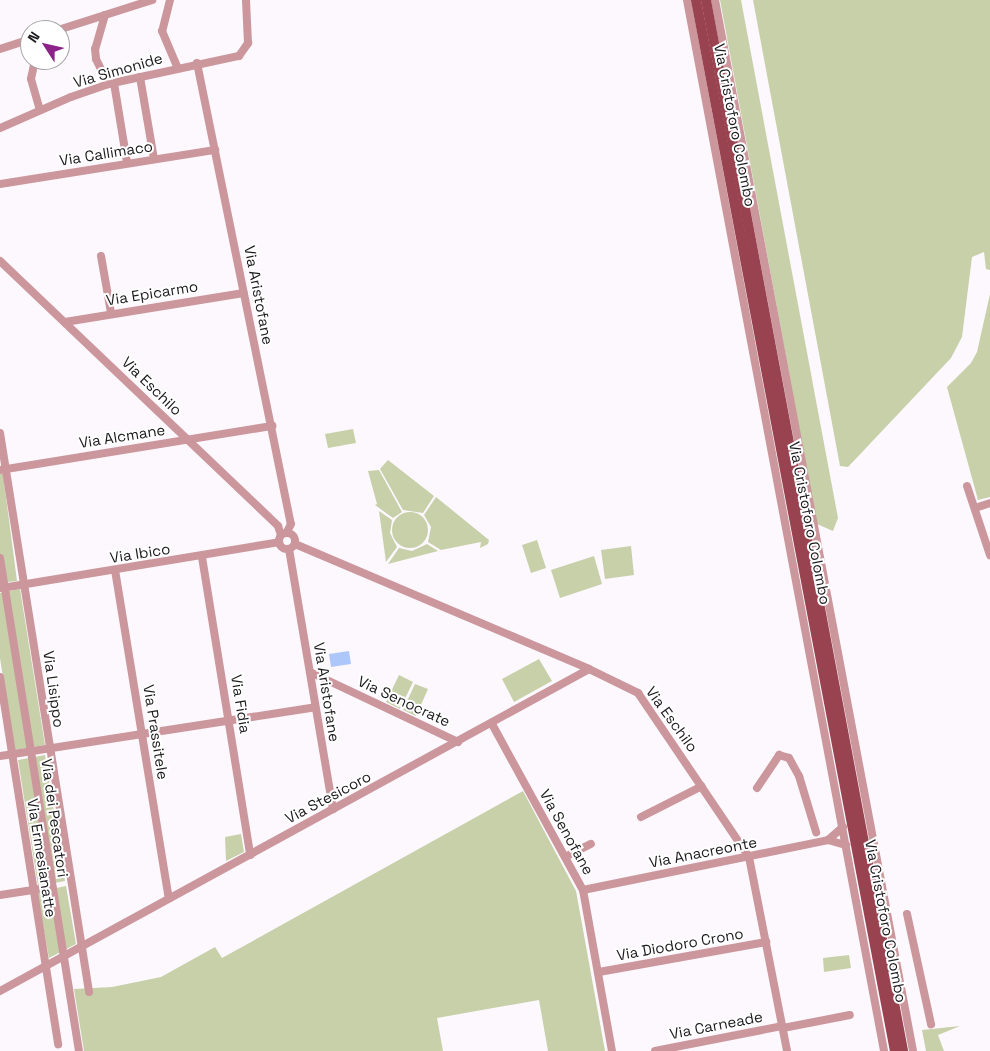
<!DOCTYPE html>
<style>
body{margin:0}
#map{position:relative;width:990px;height:1051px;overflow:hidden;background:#fcf8fe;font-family:"Space Grotesk",sans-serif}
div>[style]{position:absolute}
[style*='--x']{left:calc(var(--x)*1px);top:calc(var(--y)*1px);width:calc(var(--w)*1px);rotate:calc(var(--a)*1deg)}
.green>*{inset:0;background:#c8d0a9}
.round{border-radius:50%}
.water>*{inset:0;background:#aec7fb}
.minor>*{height:8px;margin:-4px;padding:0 4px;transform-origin:4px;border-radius:4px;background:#cb979c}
.minor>.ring{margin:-4px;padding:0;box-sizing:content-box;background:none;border:8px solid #cb979c;border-radius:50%}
.major>*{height:10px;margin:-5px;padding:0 5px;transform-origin:5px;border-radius:5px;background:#9a4350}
span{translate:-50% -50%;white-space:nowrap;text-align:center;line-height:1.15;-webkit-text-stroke:4px #fff;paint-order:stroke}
.street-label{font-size:15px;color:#1c1a1d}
.north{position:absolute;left:20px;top:20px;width:50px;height:50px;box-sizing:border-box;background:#fff;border:1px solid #a4a3a5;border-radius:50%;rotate:305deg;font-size:14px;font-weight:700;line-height:20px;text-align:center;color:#1c1a1d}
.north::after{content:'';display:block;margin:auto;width:18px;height:22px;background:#8b2389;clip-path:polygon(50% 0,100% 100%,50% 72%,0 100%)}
</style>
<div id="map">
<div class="green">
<i style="clip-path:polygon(720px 0,741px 0,838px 518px,833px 531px,817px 524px)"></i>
<i style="clip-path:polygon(753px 0,990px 0,990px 270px,986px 269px,984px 252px,972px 257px,962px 337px,951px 358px,848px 467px,840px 466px)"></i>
<i style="clip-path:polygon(990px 294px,990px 497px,978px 500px,947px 387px,971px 363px,977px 352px)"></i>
<i style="clip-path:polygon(353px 429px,356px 443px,328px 448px,325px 434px)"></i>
<i style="clip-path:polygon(388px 460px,434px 496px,423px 513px,403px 510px,380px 469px)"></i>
<i style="clip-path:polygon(379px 470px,402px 512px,393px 518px,375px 505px,377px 504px,368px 471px)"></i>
<i style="clip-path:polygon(0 474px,3px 474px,17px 581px,0 583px)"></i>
<i style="clip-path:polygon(436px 497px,489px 540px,488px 544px,480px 548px,481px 542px,441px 550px,428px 542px,431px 527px,424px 515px)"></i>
<i style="clip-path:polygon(379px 511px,392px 520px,390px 533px,397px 547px,386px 562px)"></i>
<i class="round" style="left:392px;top:512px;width:36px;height:36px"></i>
<i style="clip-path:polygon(537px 540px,546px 568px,531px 573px,522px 545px)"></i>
<i style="clip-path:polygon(427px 544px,438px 551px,388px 564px,399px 548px,412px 551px)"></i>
<i style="clip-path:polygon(631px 546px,634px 575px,605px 579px,601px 550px)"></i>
<i style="clip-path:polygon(594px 556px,602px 584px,560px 598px,551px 570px)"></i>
<i style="clip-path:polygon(20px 589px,45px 745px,14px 750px,0 658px,0 593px)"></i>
<i style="clip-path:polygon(539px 659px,552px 681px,514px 702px,502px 679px)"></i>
<i style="clip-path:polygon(399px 675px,413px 682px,400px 709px,386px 702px)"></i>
<i style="clip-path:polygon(415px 684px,428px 689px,416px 716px,403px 710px)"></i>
<i style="clip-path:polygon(45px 755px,65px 881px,38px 886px,18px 760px)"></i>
<i style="clip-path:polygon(523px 791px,576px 891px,605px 1051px,548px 1051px,539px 1000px,437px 1018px,443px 1051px,84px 1051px,74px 989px,112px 987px,161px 977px,215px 947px,222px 958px)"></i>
<i style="clip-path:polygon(241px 834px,244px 852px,226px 861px,225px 837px)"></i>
<i style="clip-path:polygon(66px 886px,76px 944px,49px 958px,37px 892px)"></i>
<i style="clip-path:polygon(849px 955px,851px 968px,824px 972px,823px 958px)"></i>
<i style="clip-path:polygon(960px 1026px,938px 1035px,944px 1051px,926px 1051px,922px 1030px)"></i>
</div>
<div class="water">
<i style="clip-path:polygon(349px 651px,351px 664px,331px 667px,329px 654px)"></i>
</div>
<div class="minor">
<i style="--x:170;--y:0;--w:32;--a:104"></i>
<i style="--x:162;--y:31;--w:39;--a:67"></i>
<i style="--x:687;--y:0;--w:1069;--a:79.38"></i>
<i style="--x:715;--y:0;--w:1069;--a:79.33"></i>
<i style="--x:105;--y:15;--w:35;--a:106"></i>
<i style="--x:95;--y:49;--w:10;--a:84"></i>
<i style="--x:96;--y:59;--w:28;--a:64"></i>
<i style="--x:58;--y:30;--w:99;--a:-17.7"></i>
<i style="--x:0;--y:49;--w:32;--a:-18"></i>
<i style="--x:35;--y:60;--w:19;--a:102"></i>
<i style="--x:31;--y:79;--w:32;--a:74"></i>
<i style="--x:197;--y:63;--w:470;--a:78.5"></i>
<i style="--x:291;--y:524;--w:9;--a:117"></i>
<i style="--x:140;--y:77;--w:83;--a:80.3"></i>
<i style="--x:114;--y:83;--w:80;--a:80.7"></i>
<i style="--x:0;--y:128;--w:77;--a:-23.6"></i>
<i style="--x:71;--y:97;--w:39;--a:-19"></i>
<i style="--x:108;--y:84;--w:134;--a:-12.1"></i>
<i style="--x:239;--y:56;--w:16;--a:-55"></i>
<i style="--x:248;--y:43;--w:43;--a:-92.7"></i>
<i style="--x:0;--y:184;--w:218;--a:-9"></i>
<i style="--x:101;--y:256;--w:58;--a:80"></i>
<i style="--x:0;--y:261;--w:384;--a:43.6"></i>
<i style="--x:278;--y:526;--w:9;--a:72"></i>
<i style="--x:65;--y:322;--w:181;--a:-9.2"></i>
<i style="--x:0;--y:433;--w:566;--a:80.95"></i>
<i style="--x:0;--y:470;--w:276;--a:-9.2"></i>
<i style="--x:967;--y:486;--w:73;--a:71.6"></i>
<i style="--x:975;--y:508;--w:16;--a:-18"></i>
<i class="ring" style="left:279px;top:533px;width:8px;height:8px"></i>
<i style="--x:295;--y:544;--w:319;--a:23"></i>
<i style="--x:589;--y:669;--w:55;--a:26.1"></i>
<i style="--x:638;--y:693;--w:198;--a:55.9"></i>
<i style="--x:749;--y:857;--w:198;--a:78.9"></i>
<i style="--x:289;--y:549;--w:264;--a:80.4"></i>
<i style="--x:202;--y:557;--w:302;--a:80.8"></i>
<i style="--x:0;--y:558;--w:499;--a:80.9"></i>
<i style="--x:115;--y:570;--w:333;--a:80.7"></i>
<i style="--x:2;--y:588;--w:281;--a:-9.4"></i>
<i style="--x:310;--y:672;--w:164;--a:25.3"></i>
<i style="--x:0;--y:677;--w:372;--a:81"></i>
<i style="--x:492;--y:724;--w:189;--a:61.3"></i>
<i style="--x:583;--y:890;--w:164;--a:79.8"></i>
<i style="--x:0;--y:756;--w:319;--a:-8.8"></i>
<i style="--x:757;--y:788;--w:40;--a:-56"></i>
<i style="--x:779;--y:755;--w:10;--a:17"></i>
<i style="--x:789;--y:758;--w:21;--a:61"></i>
<i style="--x:799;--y:776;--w:59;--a:73.1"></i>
<i style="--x:641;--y:817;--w:68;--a:-26.9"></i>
<i style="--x:828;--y:840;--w:20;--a:-41"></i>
<i style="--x:565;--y:857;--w:29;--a:-27"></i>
<i style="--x:583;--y:890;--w:250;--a:-11.5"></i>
<i style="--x:828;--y:840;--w:19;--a:16"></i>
<i style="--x:0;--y:895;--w:53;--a:-8.7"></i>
<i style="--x:907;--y:914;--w:113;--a:77.7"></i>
<i style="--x:599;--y:972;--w:170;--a:-10.2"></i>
<i style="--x:0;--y:991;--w:671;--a:-28.66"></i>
<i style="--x:783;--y:1028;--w:68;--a:-11"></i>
<i style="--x:655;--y:1051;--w:129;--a:-11.1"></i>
</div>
<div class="major">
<i style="--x:696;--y:0;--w:1070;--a:79.28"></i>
<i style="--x:706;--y:0;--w:1069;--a:79.38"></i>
</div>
<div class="street-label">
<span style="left:118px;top:70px;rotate:-16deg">Via Simonide</span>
<span style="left:735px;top:125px;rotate:79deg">Via Cristoforo Colombo</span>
<span style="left:106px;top:153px;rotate:-9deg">Via Callimaco</span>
<span style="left:152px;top:293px;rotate:-9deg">Via Epicarmo</span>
<span style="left:259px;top:295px;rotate:79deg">Via Aristofane</span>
<span style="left:152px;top:386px;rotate:44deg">Via Eschilo</span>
<span style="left:122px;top:436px;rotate:-9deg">Via Alcmane</span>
<span style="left:810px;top:523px;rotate:79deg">Via Cristoforo Colombo</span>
<span style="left:140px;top:553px;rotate:-9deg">Via Ibico</span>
<span style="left:54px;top:689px;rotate:82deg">Via Lisippo</span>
<span style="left:327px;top:692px;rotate:81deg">Via Aristofane</span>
<span style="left:404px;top:701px;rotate:25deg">Via Senocrate</span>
<span style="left:241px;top:704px;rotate:81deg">Via Fidia</span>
<span style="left:672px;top:719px;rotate:54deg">Via Eschilo</span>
<span style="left:156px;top:732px;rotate:81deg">Via Prassitele</span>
<span style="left:328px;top:797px;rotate:-28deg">Via Stesicoro</span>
<span style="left:55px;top:818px;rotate:82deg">Via dei Pescatori</span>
<span style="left:567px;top:832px;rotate:61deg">Via Senofane</span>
<span style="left:703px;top:852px;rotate:-11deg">Via Anacreonte</span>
<span style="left:42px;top:858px;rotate:81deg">Via Ermesianatte</span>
<span style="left:886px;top:921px;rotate:79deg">Via Cristoforo Colombo</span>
<span style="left:680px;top:944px;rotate:-10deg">Via Diodoro Crono</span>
<span style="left:716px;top:1025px;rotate:-11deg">Via Carneade</span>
</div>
<div class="north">N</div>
</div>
